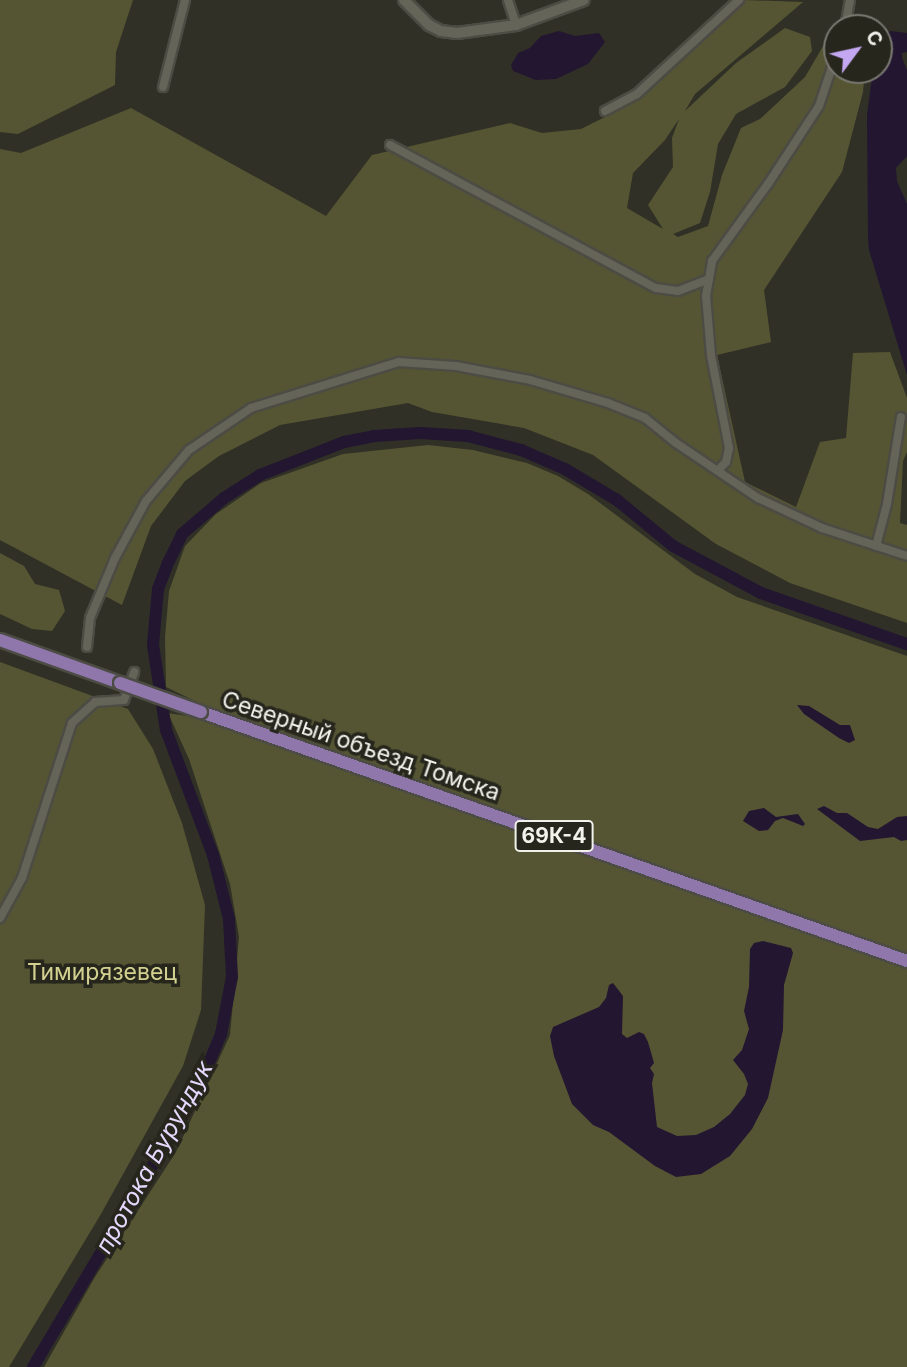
<!DOCTYPE html>
<meta charset="utf-8">
<style>
body{margin:0}
#map{position:relative;width:907px;height:1367px;overflow:hidden;background:#303026;font-family:Inter,sans-serif}
div>[style]{position:absolute}
[style*='--x']{left:calc(var(--x)*1px);top:calc(var(--y)*1px);width:calc(var(--w)*1px);rotate:calc(var(--a)*1deg)}
.green>*{inset:0;background:#553}
.water>*{inset:0;background:#221631}
.river>*{height:12px;margin:-6px;padding:0 6px;transform-origin:6px;border-radius:6px;background:#221631}
.roads{filter:drop-shadow(2px 0 #4c4c44) drop-shadow(-2px 0 #4c4c44) drop-shadow(0 2px #4c4c44) drop-shadow(0 -2px #4c4c44)}
.minor>*{height:8px;margin:-4px;padding:0 4px;transform-origin:4px;border-radius:4px;background:#646459}
.tertiary>*{height:10px;margin:-5px;padding:0 5px;transform-origin:5px;border-radius:5px;background:#646459}
.primary>*{height:12px;margin:-6px;padding:0 6px;transform-origin:6px;border-radius:6px;background:#8f77ac}
.bridges{filter:drop-shadow(2px 0 #4c4c44) drop-shadow(-2px 0 #4c4c44) drop-shadow(0 2px #4c4c44) drop-shadow(0 -2px #4c4c44)}
.primary-bridge>*{height:12px;margin:-6px;padding:0 6px;transform-origin:6px;border-radius:6px;background:#8f77ac}
span{translate:-50% -50%;white-space:nowrap;text-align:center;line-height:1.15;-webkit-text-stroke:7px #26261d;paint-order:stroke}
.shield-label span{padding:2px 5px;background:#26261d;border:2px solid;border-radius:5px;-webkit-text-stroke-width:0}
.shield-label{font-size:21px;color:#f2f2ec;font-weight:700}
.street-label{font-size:23px;color:#f2f2ec}
.park-label{font-size:23px;color:#d3d190}
.water-label{font-size:24px;color:#e6d9fd;font-style:italic}
.north{position:absolute;left:823px;top:14px;width:70px;height:70px;box-sizing:border-box;background:#26261d;border:2px solid #787870;border-radius:50%;rotate:57deg;font-size:19px;font-weight:700;line-height:28px;text-align:center;color:#f2f2ec}
.north::after{content:'';display:block;margin:auto;width:24px;height:32px;background:#c4a7f1;clip-path:polygon(50% 0,100% 100%,50% 72%,0 100%)}
</style>
<div id="map">
<div class="green">
<i style="clip-path:polygon(0 0,133px 0,116px 52px,115px 85px,18px 134px,0 132px)"></i>
<i style="clip-path:polygon(evenodd,744px 0,803px 2px,695px 94px,685px 111px,736px 63px,785px 28px,810px 37px,812px 51px,785px 87px,736px 114px,718px 144px,710px 192px,700px 223px,673px 234px,678px 237px,708px 226px,722px 175px,741px 128px,760px 119px,805px 77px,836px 24px,844px 28px,837px 28px,837px 70px,865px 70px,863px 92px,842px 172px,764px 290px,771px 342px,717px 355px,745px 482px,796px 507px,820px 442px,846px 438px,853px 353px,890px 352px,907px 398px,907px 452px,903px 461px,900px 523px,907px 525px,907px 623px,790px 583px,716px 544px,593px 455px,524px 428px,432px 412px,408px 403px,280px 425px,219px 456px,185px 481px,151px 526px,122px 605px,0 540px,0 149px,21px 153px,131px 108px,326px 216px,372px 155px,510px 123px,542px 133px,581px 129px,633px 103px,744px 0,679px 119px,672px 138px,673px 167px,648px 205px,663px 229px,627px 208px,633px 173px,665px 140px,679px 119px)"></i>
<i style="clip-path:polygon(428px 445px,473px 450px,527px 463px,558px 476px,588px 494px,695px 574px,737px 597px,907px 656px,907px 955px,203px 705px,166px 687px,165px 637px,169px 591px,185px 546px,216px 514px,261px 483px,343px 454px)"></i>
<i style="clip-path:polygon(0 553px,24px 566px,35px 584px,59px 590px,65px 611px,52px 631px,32px 629px,0 614px)"></i>
<i style="clip-path:polygon(0 662px,128px 709px,153px 749px,182px 823px,205px 905px,201px 1010px,183px 1066px,101px 1214px,9px 1367px,0 1367px)"></i>
<i style="clip-path:polygon(168px 713px,200px 718px,907px 969px,907px 1367px,44px 1367px,95px 1277px,176px 1152px,230px 1035px,239px 937px,230px 884px,189px 759px)"></i>
</div>
<div class="water">
<i style="clip-path:polygon(559px 31px,575px 36px,599px 33px,605px 42px,588px 64px,556px 79px,536px 80px,513px 71px,511px 65px,518px 53px,530px 48px,541px 36px)"></i>
<i style="clip-path:polygon(891px 31px,907px 33px,907px 52px,902px 53px,902px 58px,907px 70px,907px 156px,896px 168px,897px 181px,907px 204px,907px 375px,869px 250px,868px 236px,867px 115px,873px 70px,879px 70px,879px 35px)"></i>
<i style="clip-path:polygon(797px 705px,809px 706px,840px 725px,850px 725px,855px 740px,849px 743px,839px 738px,804px 714px)"></i>
<i style="clip-path:polygon(824px 806px,837px 813px,847px 813px,868px 827px,878px 829px,897px 817px,907px 816px,907px 840px,901px 841px,894px 837px,860px 841px,817px 809px)"></i>
<i style="clip-path:polygon(764px 808px,776px 817px,798px 814px,805px 824px,803px 826px,783px 818px,775px 821px,768px 830px,759px 831px,743px 821px,749px 811px)"></i>
<i style="clip-path:polygon(763px 941px,791px 948px,793px 953px,784px 985px,783px 1030px,768px 1098px,752px 1129px,730px 1156px,701px 1174px,676px 1177px,655px 1166px,609px 1132px,593px 1125px,572px 1104px,554px 1056px,550px 1036px,553px 1027px,599px 1007px,606px 998px,609px 985px,613px 983px,623px 996px,622px 1034px,627px 1038px,639px 1032px,644px 1034px,648px 1042px,654px 1063px,650px 1068px,654px 1074px,652px 1083px,657px 1127px,677px 1136px,696px 1135px,714px 1127px,730px 1114px,745px 1095px,748px 1084px,744px 1074px,733px 1060px,742px 1050px,749px 1029px,744px 1011px,749px 987px,750px 949px,754px 943px)"></i>
</div>
<div class="river">
<i style="--x:33;--y:1367;--w:323;--a:-59.3"></i>
<i style="--x:198;--y:1089;--w:60;--a:-67.3"></i>
<i style="--x:221;--y:1034;--w:58;--a:-79.1"></i>
<i style="--x:232;--y:977;--w:58;--a:-93"></i>
<i style="--x:229;--y:919;--w:66;--a:-104"></i>
<i style="--x:213;--y:855;--w:134;--a:-110.6"></i>
<i style="--x:166;--y:730;--w:86;--a:-98.7"></i>
<i style="--x:153;--y:645;--w:56;--a:-84.9"></i>
<i style="--x:158;--y:589;--w:30;--a:-69"></i>
<i style="--x:169;--y:561;--w:30;--a:-64"></i>
<i style="--x:182;--y:534;--w:55;--a:-40.6"></i>
<i style="--x:224;--y:498;--w:43;--a:-32.6"></i>
<i style="--x:260;--y:475;--w:90;--a:-21.4"></i>
<i style="--x:344;--y:442;--w:31;--a:-11"></i>
<i style="--x:374;--y:436;--w:47;--a:-3.7"></i>
<i style="--x:421;--y:433;--w:47;--a:3.7"></i>
<i style="--x:468;--y:436;--w:55;--a:14.8"></i>
<i style="--x:521;--y:450;--w:48;--a:23.4"></i>
<i style="--x:565;--y:469;--w:61;--a:30.8"></i>
<i style="--x:617;--y:500;--w:72;--a:39.4"></i>
<i style="--x:673;--y:546;--w:100;--a:28.1"></i>
<i style="--x:761;--y:593;--w:155;--a:19.3"></i>
</div>
<div class="roads">
<div class="minor">
<i style="--x:508;--y:0;--w:26;--a:72"></i>
<i style="--x:845;--y:28;--w:28;--a:-80"></i>
<i style="--x:163;--y:87;--w:90;--a:-75.8"></i>
<i style="--x:605;--y:111;--w:36;--a:-28"></i>
<i style="--x:637;--y:94;--w:139;--a:-42.7"></i>
<i style="--x:390;--y:145;--w:302;--a:28.3"></i>
<i style="--x:656;--y:288;--w:22;--a:8"></i>
<i style="--x:678;--y:291;--w:33;--a:-21"></i>
<i style="--x:718;--y:470;--w:11;--a:-45"></i>
<i style="--x:726;--y:462;--w:14;--a:-78"></i>
<i style="--x:729;--y:448;--w:95;--a:-101"></i>
<i style="--x:711;--y:355;--w:59;--a:-94.8"></i>
<i style="--x:706;--y:296;--w:36;--a:-80"></i>
<i style="--x:712;--y:261;--w:95;--a:-54"></i>
<i style="--x:768;--y:184;--w:93;--a:-56.8"></i>
<i style="--x:819;--y:106;--w:57;--a:-71.6"></i>
<i style="--x:876;--y:546;--w:43;--a:-75.3"></i>
<i style="--x:887;--y:504;--w:88;--a:-80.9"></i>
<i style="--x:87;--y:647;--w:29;--a:-84"></i>
<i style="--x:90;--y:618;--w:65;--a:-67.4"></i>
<i style="--x:115;--y:558;--w:65;--a:-61.5"></i>
<i style="--x:146;--y:501;--w:67;--a:-49.9"></i>
<i style="--x:189;--y:450;--w:75;--a:-34.1"></i>
<i style="--x:251;--y:408;--w:155;--a:-17.3"></i>
<i style="--x:399;--y:362;--w:57;--a:4"></i>
<i style="--x:456;--y:366;--w:75;--a:10.7"></i>
<i style="--x:530;--y:380;--w:81;--a:16.4"></i>
<i style="--x:608;--y:403;--w:40;--a:22"></i>
<i style="--x:645;--y:418;--w:40;--a:39"></i>
<i style="--x:676;--y:443;--w:99;--a:33.9"></i>
<i style="--x:758;--y:498;--w:71;--a:25.1"></i>
<i style="--x:822;--y:528;--w:89;--a:18.2"></i>
<i style="--x:0;--y:918;--w:46;--a:-61.2"></i>
<i style="--x:22;--y:878;--w:163;--a:-72.1"></i>
<i style="--x:72;--y:723;--w:31;--a:-42"></i>
<i style="--x:95;--y:702;--w:29;--a:-4"></i>
<i style="--x:124;--y:700;--w:30;--a:-70"></i>
</div>
<div class="tertiary">
<i style="--x:404;--y:0;--w:35;--a:45"></i>
<i style="--x:429;--y:25;--w:13;--a:27"></i>
<i style="--x:441;--y:31;--w:16;--a:7"></i>
<i style="--x:457;--y:33;--w:60;--a:-7.7"></i>
<i style="--x:516;--y:25;--w:72;--a:-20.2"></i>
</div>
<div class="primary">
<i style="--x:0;--y:640;--w:127;--a:19.7"></i>
<i style="--x:201;--y:712;--w:749;--a:19.43"></i>
</div>
</div>
<div class="bridges">
<div class="primary-bridge">
<i style="--x:120;--y:683;--w:86;--a:19.7"></i>
</div>
</div>
<div class="shield-label">
<span style="left:554px;top:836px">69К-4</span>
</div>
<div class="street-label">
<span style="left:361px;top:746px;rotate:19deg">Северный объезд Томска</span>
</div>
<div class="park-label">
<span style="left:102px;top:972px">Тимирязевец</span>
</div>
<div class="water-label">
<span style="left:154px;top:1157px;rotate:-61deg">протока Бурундук</span>
</div>
<div class="north">С</div>
</div>
